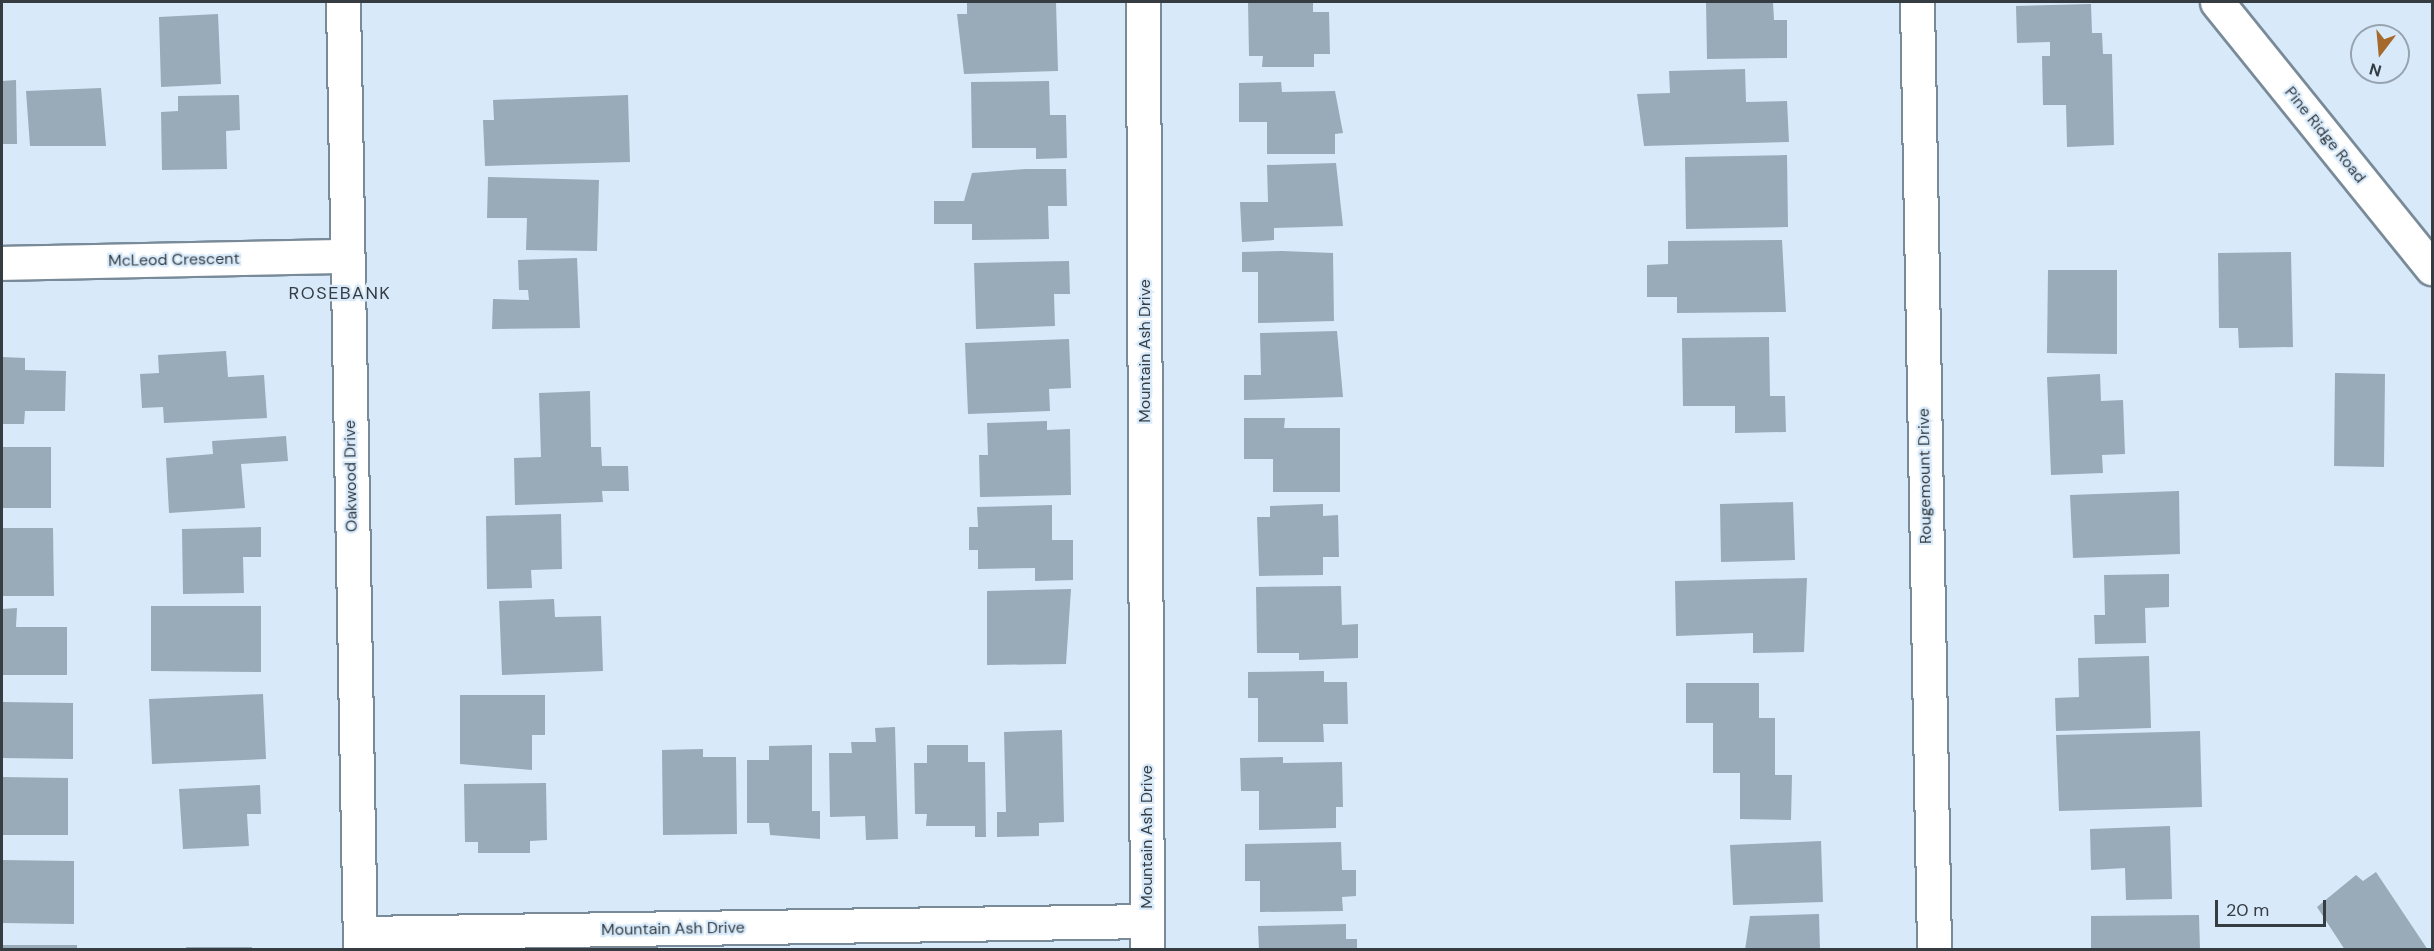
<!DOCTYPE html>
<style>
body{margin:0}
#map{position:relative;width:2434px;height:951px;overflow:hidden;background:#d8eafa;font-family:"DM Sans",sans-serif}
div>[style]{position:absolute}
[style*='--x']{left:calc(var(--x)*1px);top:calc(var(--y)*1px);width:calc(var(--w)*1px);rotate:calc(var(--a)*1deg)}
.building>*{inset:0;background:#99aab9}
.roads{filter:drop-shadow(2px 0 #798a98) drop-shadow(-2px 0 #798a98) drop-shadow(0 2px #798a98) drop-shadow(0 -2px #798a98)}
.minor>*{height:33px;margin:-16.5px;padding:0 16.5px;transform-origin:16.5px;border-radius:16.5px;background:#fff}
span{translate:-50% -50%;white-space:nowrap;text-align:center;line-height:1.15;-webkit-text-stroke:4.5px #d8eafa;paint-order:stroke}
.street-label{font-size:16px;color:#353c42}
.neighbourhood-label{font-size:18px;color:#353c42;letter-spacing:1.5px}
.frame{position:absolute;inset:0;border:3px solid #353c42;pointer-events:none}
.north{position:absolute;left:2350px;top:24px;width:60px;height:60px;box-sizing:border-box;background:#d8eafa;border:2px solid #97a4b0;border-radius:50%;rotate:196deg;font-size:16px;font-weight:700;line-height:24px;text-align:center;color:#353c42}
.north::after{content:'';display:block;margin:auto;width:21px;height:27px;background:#a5692b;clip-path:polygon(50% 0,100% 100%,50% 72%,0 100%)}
.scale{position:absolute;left:2215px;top:900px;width:111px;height:27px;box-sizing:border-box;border:3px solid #353c42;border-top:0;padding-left:8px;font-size:18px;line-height:21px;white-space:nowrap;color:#353c42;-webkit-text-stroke:4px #d8eafa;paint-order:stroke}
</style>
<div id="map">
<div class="building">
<i style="clip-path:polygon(967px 2px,1056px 2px,1058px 71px,964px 74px,957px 14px,967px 14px)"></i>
<i style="clip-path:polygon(1248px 2px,1313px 2px,1313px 12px,1329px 12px,1330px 54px,1314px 54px,1314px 67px,1262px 67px,1263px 56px,1249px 56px)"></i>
<i style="clip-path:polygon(1706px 2px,1773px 2px,1774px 20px,1787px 20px,1787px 58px,1707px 59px)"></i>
<i style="clip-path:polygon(2091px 4px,2092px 33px,2102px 33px,2103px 54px,2112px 54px,2114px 145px,2067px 147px,2066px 105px,2043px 105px,2042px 56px,2050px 56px,2050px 42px,2017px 43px,2016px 6px)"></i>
<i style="clip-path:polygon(218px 14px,221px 84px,161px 87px,159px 17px)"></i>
<i style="clip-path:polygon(1745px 69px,1746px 102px,1787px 101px,1789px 142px,1644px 146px,1637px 94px,1670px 93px,1669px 71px)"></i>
<i style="clip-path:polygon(16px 80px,17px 144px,2px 144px,2px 81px)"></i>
<i style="clip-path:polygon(1049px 81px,1050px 115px,1066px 115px,1067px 158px,1036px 159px,1036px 148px,972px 148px,971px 82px)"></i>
<i style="clip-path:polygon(1281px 82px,1282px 92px,1335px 91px,1343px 133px,1335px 134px,1335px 154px,1267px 154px,1267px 122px,1239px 122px,1239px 83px)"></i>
<i style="clip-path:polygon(101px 88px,106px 146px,30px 146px,26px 91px)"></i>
<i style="clip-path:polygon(239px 95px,240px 130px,226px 131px,227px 169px,162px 170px,161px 112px,178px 111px,178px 96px)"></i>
<i style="clip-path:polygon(628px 95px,630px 162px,485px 166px,483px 120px,494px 120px,493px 100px)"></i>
<i style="clip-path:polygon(1787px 155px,1788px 227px,1686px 229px,1685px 157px)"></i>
<i style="clip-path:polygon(1336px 163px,1343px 226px,1274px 228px,1274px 240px,1242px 242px,1240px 202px,1268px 202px,1267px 165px)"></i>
<i style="clip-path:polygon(1025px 169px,1066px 169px,1067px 206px,1048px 206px,1049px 239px,972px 240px,972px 224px,934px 224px,934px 201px,964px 201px,972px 173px)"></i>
<i style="clip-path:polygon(488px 177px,599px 180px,597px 251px,526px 250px,527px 218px,487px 218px)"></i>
<i style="clip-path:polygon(1782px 240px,1786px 312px,1677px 313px,1677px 297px,1647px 297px,1647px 265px,1668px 264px,1668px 241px)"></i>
<i style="clip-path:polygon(1282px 251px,1333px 253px,1334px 321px,1258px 323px,1258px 272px,1242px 272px,1242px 252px)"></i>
<i style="clip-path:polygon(2291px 252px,2293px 347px,2239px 348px,2238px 328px,2219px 328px,2218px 253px)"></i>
<i style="clip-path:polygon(577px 258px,580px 328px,492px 329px,493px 299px,529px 300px,528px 290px,519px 290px,518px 260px)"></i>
<i style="clip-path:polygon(1069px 261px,1070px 294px,1054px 294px,1055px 326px,976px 329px,974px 263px)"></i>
<i style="clip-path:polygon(2048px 270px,2117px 270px,2117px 354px,2047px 353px)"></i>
<i style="clip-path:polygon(1337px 331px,1343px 397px,1244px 400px,1244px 375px,1261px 375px,1260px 333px)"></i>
<i style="clip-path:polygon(1769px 337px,1770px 396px,1785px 396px,1786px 432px,1735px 433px,1735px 406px,1683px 406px,1682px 338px)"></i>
<i style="clip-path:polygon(1069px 339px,1071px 388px,1049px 389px,1050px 411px,968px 414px,965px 343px)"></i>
<i style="clip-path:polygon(226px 351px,228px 377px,264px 375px,267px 418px,164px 423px,163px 407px,142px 408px,140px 374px,159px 373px,158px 355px)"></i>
<i style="clip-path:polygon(2px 357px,25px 358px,25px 370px,66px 371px,65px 411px,25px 411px,24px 424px,2px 424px)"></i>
<i style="clip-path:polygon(2335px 373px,2385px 374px,2384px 467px,2334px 466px)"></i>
<i style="clip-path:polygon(2100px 374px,2101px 401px,2123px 400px,2125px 454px,2102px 455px,2103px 473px,2051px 475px,2047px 377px)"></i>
<i style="clip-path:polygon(590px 391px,591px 447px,601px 447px,602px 466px,628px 466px,629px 491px,602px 491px,603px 502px,515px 505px,514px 458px,541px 457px,539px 393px)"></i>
<i style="clip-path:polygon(1244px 418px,1285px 418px,1284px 428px,1340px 428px,1340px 492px,1273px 492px,1273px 459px,1244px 459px)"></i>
<i style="clip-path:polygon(1047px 421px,1047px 430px,1070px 429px,1071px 495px,980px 497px,979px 455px,988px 455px,987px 423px)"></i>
<i style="clip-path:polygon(286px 436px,288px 461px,241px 464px,245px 508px,169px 513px,166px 458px,213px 454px,212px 441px)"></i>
<i style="clip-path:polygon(2px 447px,51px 447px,51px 508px,2px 508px)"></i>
<i style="clip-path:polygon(2179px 491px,2180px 554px,2073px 558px,2070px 495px)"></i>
<i style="clip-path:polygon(1793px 502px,1795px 560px,1721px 562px,1720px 504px)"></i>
<i style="clip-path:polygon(1323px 504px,1323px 516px,1338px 515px,1339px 557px,1323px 557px,1323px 575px,1259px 576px,1257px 517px,1270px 517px,1270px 506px)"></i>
<i style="clip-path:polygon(1052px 505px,1052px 540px,1073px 540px,1073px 580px,1035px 581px,1035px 568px,978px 569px,978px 550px,969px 550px,969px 527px,978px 527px,977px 507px)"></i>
<i style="clip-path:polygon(561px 514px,562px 569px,531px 570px,532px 588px,487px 589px,486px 516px)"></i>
<i style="clip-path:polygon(261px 527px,261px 557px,243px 557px,244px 593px,183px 594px,182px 529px)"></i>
<i style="clip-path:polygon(2px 528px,53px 528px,54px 596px,2px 596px)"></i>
<i style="clip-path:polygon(2169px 574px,2169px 607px,2145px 608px,2146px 643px,2095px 644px,2094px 615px,2105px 615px,2104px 575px)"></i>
<i style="clip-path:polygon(1807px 578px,1804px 652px,1753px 653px,1753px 633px,1676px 636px,1675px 581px)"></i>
<i style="clip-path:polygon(1341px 586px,1342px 625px,1358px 624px,1358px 658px,1299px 660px,1299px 653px,1257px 653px,1256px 587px)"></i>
<i style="clip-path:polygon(1071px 589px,1066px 664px,987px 665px,987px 591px)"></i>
<i style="clip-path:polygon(554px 599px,555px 617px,601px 616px,603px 671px,502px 675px,499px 601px)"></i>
<i style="clip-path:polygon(151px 606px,261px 606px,261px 672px,151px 671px)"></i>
<i style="clip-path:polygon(17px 608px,16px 627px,67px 627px,67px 675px,2px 675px,2px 609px)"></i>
<i style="clip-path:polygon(2149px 656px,2151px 728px,2056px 731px,2055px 698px,2079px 697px,2078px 658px)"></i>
<i style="clip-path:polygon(1324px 671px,1324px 682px,1347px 682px,1348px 724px,1323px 724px,1324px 742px,1258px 742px,1258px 698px,1248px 698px,1248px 672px)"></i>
<i style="clip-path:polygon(1686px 683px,1759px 683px,1759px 718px,1775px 718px,1775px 775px,1792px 775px,1791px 820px,1740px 819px,1740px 773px,1713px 773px,1713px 723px,1686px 723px)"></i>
<i style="clip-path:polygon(263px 694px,266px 759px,152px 764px,149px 699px)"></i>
<i style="clip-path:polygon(460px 695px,545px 695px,545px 735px,532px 735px,532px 770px,460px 764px)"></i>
<i style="clip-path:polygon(2px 702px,73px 703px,73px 759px,2px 758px)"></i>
<i style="clip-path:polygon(895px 727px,898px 839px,866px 840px,865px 816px,830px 817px,829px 753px,852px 753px,851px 742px,876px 742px,875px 728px)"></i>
<i style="clip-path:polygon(1062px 730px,1064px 822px,1039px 823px,1039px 836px,997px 837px,997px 812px,1006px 812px,1004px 732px)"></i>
<i style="clip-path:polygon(2200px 731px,2202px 807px,2059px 811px,2056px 735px)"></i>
<i style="clip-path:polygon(812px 745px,812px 811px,820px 811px,820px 839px,770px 835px,769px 823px,747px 823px,747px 760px,769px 760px,769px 746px)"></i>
<i style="clip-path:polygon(927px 745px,968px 745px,968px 762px,985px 762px,986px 837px,975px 837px,975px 826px,926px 826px,927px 814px,915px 814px,914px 763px,927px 763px)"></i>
<i style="clip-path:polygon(703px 749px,703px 757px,736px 757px,737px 834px,663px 835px,662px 750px)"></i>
<i style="clip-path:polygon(1283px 757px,1283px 763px,1342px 762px,1343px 807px,1336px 807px,1336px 828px,1259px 830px,1259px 791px,1241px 791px,1240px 758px)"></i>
<i style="clip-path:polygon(2px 777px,68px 778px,68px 835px,2px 835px)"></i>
<i style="clip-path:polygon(546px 783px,547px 840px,530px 841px,530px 853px,478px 853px,478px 842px,465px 842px,464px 784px)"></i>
<i style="clip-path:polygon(260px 785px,261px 814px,247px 814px,249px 846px,183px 849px,179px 789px)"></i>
<i style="clip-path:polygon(2170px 826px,2172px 899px,2126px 900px,2125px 868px,2091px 870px,2090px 829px)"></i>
<i style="clip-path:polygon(1821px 841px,1823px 902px,1733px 905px,1730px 845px)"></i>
<i style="clip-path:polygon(1341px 842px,1342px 870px,1356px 870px,1356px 896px,1342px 897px,1343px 911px,1260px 912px,1260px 881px,1245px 881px,1245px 844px)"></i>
<i style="clip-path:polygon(2px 860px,74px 861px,74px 924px,2px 923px)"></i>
<i style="clip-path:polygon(2376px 872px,2428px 950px,2345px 950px,2317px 907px,2356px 875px,2363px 881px)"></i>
<i style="clip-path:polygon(1819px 914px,1820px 950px,1745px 950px,1750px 916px)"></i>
<i style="clip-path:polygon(2199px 915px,2200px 950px,2091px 950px,2091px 916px)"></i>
<i style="clip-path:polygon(1346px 924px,1346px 939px,1357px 939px,1357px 950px,1259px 950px,1258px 926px)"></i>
<i style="clip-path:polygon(2px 945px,77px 945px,77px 950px,2px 950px)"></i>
<i style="clip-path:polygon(186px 947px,252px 947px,252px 950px,186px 950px)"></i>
</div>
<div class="roads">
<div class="minor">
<i style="--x:343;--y:2;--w:948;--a:88.97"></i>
<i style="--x:1143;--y:2;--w:948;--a:89.76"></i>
<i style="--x:1917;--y:2;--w:948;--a:88.97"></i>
<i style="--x:2217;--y:2;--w:342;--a:51.1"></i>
<i style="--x:2;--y:263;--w:345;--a:-1.2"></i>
<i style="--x:360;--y:933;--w:786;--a:-0.87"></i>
</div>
</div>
<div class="street-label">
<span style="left:2325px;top:135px;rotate:51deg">Pine Ridge Road</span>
<span style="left:174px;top:260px;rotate:-1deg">McLeod Crescent</span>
<span style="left:1145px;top:351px;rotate:-90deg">Mountain Ash Drive</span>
<span style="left:351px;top:476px;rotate:-91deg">Oakwood Drive</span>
<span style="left:1925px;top:476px;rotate:-91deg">Rougemount Drive</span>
<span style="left:1147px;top:837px;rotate:-90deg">Mountain Ash Drive</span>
<span style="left:673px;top:929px;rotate:-1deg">Mountain Ash Drive</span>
</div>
<div class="neighbourhood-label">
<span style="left:340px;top:293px">ROSEBANK</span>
</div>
<div class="frame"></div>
<div class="north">N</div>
<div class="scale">20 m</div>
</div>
